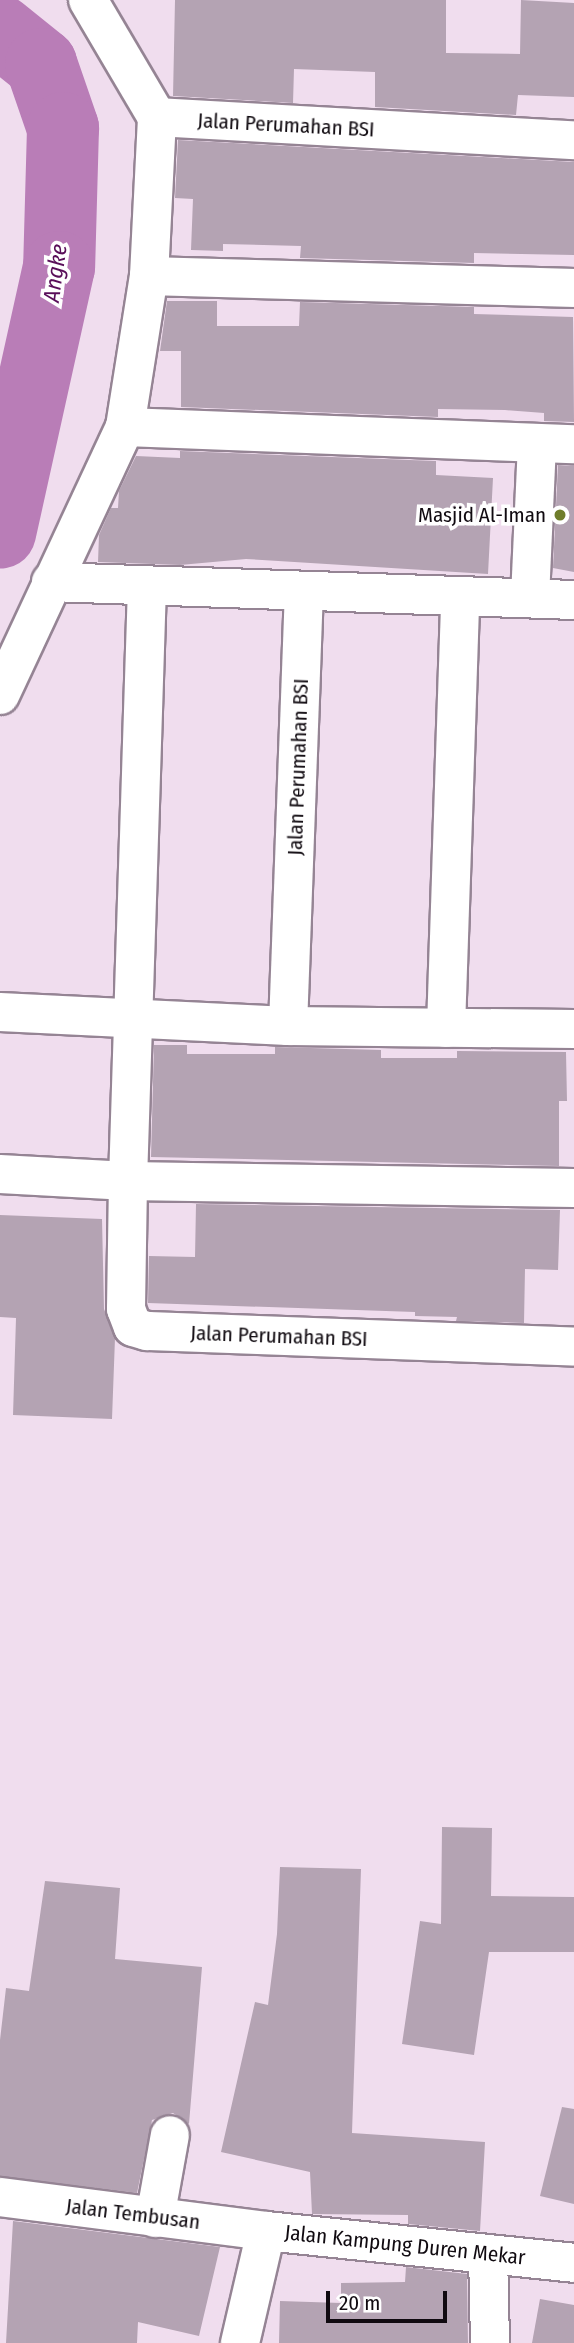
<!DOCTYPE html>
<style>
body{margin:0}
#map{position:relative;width:574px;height:2343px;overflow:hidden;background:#f0ddee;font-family:"Fira Sans Condensed",sans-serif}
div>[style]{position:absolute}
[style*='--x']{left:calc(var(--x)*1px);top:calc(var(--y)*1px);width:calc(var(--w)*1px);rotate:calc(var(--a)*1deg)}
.river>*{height:72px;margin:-36px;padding:0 36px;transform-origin:36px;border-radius:36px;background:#b97db7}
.building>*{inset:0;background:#b4a3b3}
.roads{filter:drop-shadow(2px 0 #958494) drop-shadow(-2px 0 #958494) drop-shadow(0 2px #958494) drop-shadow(0 -2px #958494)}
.street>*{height:38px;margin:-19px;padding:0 19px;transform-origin:19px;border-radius:19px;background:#fff}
.dots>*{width:19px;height:19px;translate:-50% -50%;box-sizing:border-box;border:4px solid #fff;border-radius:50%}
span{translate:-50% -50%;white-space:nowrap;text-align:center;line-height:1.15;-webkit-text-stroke:7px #fff;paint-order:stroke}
.street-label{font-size:21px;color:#100a10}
.poi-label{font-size:21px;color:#100a10}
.right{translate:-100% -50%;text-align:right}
.water-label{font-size:23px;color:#590e59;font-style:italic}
.scale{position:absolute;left:326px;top:2291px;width:121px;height:32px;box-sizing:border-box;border:4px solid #100a10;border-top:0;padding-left:9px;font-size:21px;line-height:24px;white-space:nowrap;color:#100a10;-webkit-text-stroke:5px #fff;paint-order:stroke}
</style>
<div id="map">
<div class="river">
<i style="--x:0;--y:31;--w:53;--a:38.8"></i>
<i style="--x:41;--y:64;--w:68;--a:71"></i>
<i style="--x:63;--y:128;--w:139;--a:91.6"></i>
<i style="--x:59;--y:267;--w:272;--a:102.5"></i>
</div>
<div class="building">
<i style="clip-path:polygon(175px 0,446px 0,446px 53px,520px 54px,521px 0,574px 3px,574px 97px,518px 95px,516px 115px,375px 107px,375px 72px,294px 69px,293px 103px,173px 96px)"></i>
<i style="clip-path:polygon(178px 140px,574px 162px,574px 255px,474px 253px,474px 263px,300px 258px,301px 246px,223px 244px,223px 251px,191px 250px,193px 199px,175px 198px)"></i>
<i style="clip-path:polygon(167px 301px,217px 301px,217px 326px,299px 326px,300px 302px,474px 307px,474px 314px,573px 317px,574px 422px,544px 421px,544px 413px,505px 410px,438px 409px,438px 417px,181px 407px,181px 351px,160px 351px)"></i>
<i style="clip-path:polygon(180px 451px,436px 461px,436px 475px,493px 478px,488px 574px,246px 559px,180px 565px,98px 562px,99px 535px,111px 508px,118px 508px,119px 491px,136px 456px,180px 458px)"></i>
<i style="clip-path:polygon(558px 465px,574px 466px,574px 572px,553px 568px)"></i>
<i style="clip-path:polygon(154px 1045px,187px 1045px,187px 1054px,275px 1054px,275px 1047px,381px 1050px,381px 1058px,457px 1058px,457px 1051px,566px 1052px,567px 1101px,559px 1101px,559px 1166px,151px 1157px)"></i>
<i style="clip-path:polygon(196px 1204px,560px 1210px,558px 1270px,525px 1269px,524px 1323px,456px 1321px,457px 1317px,415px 1316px,415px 1312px,148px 1303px,149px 1256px,195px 1257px)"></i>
<i style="clip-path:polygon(0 1215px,102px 1219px,104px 1309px,115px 1338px,112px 1419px,13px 1415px,16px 1318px,0 1317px)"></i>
<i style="clip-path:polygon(442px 1827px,492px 1828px,491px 1896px,574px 1897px,574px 1952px,489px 1952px,474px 2055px,402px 2044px,420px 1921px,441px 1924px)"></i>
<i style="clip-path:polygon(280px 1867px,361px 1869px,352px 2133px,485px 2142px,480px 2231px,408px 2224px,408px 2215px,312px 2214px,310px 2172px,221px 2152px,255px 2002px,268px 2005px,277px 1934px)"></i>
<i style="clip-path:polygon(45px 1881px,120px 1888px,115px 1959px,202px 1967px,189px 2124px,173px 2113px,152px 2120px,137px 2193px,0 2176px,0 2040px,6px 1988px,29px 1991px)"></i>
<i style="clip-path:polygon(562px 2107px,574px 2109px,574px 2204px,540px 2196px)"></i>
<i style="clip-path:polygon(13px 2221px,220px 2247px,199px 2336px,138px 2322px,137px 2343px,6px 2343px)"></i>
<i style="clip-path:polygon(406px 2267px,467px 2274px,468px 2343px,279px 2343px,280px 2301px,341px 2303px,341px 2283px,405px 2282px)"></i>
<i style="clip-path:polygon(540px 2299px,574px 2305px,574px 2343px,532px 2343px)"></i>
</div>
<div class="roads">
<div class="street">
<i style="--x:88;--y:0;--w:136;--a:59.5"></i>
<i style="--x:157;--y:117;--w:418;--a:3.2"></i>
<i style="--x:149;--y:276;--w:425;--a:1.6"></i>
<i style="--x:125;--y:427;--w:449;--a:2.2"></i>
<i style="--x:51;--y:582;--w:523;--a:1.97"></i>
<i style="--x:147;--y:586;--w:595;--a:91.83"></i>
<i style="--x:128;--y:1181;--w:128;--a:90.9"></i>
<i style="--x:126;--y:1309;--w:19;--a:69"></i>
<i style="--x:133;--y:1327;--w:15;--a:16"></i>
<i style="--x:147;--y:1331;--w:427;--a:2.1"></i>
<i style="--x:530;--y:598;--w:155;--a:-87.4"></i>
<i style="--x:0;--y:695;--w:296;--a:-65"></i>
<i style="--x:125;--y:427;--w:153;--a:-81"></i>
<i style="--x:149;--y:276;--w:159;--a:-87.1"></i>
<i style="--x:0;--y:1012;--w:288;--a:2.8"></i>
<i style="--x:288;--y:1026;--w:286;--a:0.6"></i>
<i style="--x:288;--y:1026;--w:434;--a:-87.9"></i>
<i style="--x:446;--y:1028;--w:432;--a:-88.1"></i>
<i style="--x:0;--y:1174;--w:128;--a:3.1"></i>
<i style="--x:128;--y:1181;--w:446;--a:0.9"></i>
<i style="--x:0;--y:2197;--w:268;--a:7.3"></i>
<i style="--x:155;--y:2218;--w:84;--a:-79.8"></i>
<i style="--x:488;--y:2254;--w:89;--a:88.7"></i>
<i style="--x:240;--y:2343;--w:115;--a:-76.9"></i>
<i style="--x:266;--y:2231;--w:310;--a:5.9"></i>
</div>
</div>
<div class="dots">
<i style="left:560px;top:515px;background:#6f7d2b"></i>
</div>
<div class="street-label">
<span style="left:286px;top:125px;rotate:3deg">Jalan Perumahan BSI</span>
<span style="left:298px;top:767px;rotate:-88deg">Jalan Perumahan BSI</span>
<span style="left:279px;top:1336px;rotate:2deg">Jalan Perumahan BSI</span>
<span style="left:133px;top:2214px;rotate:7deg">Jalan Tembusan</span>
<span style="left:405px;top:2245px;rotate:6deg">Jalan Kampung Duren Mekar</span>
</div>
<div class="poi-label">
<span class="right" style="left:546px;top:515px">Masjid Al-Iman</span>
</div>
<div class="water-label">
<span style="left:55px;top:273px;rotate:-82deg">Angke</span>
</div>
<div class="scale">20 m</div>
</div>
